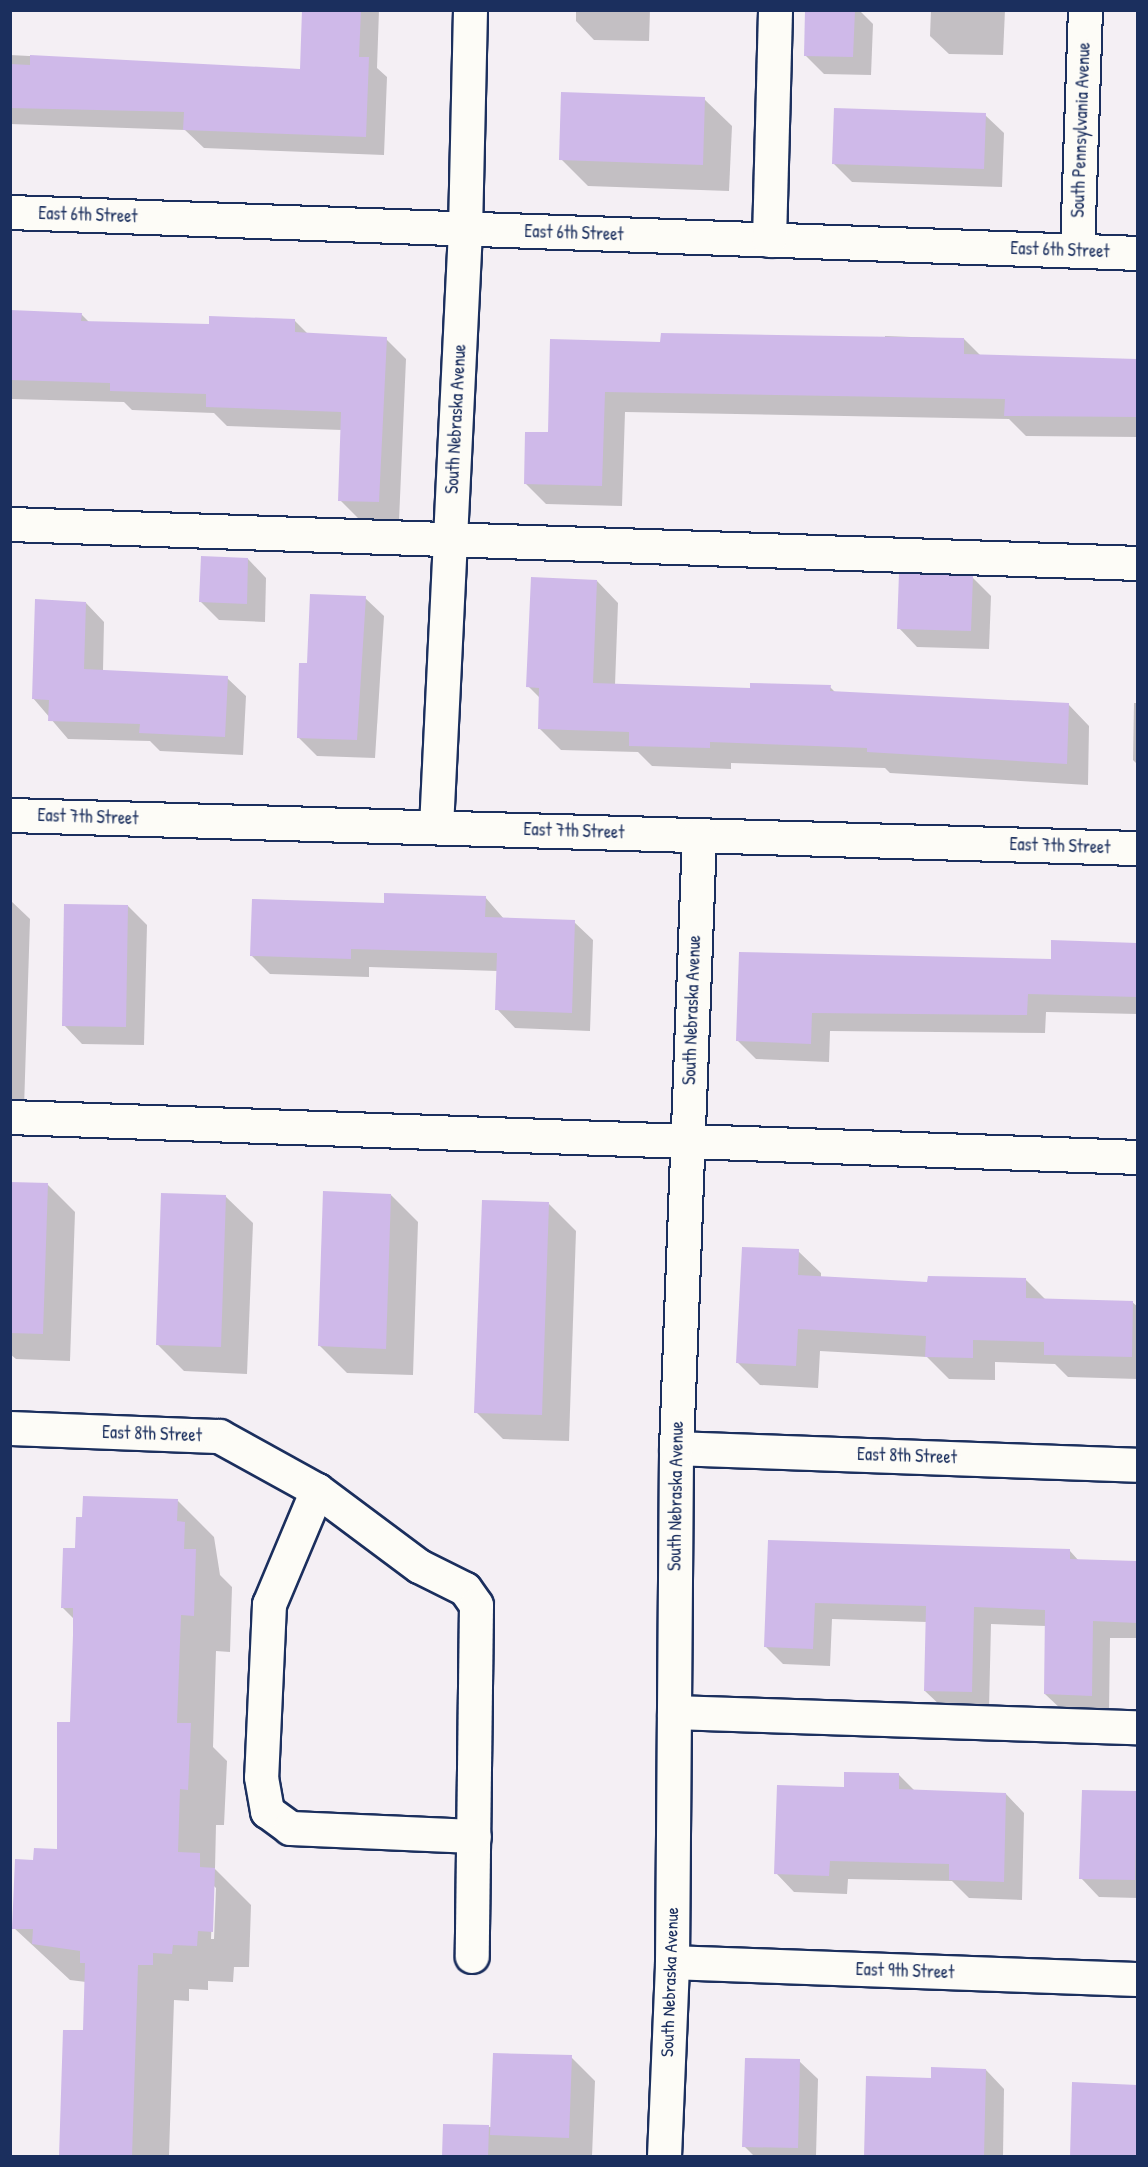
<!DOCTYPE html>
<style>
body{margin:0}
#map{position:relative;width:1148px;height:2167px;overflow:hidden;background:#f4eff4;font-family:"Patrick Hand",sans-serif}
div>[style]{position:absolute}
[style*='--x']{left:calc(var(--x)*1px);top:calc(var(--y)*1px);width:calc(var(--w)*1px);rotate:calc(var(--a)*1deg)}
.shadow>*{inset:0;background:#0003}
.building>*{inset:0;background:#cfb9e9}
.roads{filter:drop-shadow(2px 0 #1b2f5e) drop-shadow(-2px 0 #1b2f5e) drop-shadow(0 2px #1b2f5e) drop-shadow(0 -2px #1b2f5e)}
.minor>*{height:33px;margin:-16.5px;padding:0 16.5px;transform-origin:16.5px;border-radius:16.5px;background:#fdfcf7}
span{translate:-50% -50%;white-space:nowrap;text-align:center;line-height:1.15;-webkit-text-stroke:6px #fdfcf7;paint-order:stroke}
.street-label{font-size:18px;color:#1b2f5e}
.frame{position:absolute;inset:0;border:12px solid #1b2f5e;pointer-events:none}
</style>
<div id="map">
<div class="shadow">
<i style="clip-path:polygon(304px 10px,379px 10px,377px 68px,387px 77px,384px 155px,204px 148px,185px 130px,10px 124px,10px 55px,302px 70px)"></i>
<i style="clip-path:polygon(576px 10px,650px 10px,649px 41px,594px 40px,576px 21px)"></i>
<i style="clip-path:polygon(807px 10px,859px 10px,873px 24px,871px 75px,824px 74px,805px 55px)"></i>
<i style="clip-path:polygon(931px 10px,1005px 10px,1003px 55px,949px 54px,930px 36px)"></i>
<i style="clip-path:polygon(704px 99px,732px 126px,729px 191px,588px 186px,561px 159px)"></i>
<i style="clip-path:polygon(985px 115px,1004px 133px,1002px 187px,852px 182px,833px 163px)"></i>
<i style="clip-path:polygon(10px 312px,81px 314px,89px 322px,210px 326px,295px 321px,308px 334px,386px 339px,406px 359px,399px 521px,360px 520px,340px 500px,342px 430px,227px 426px,214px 413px,132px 410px,124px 402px,12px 399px)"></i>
<i style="clip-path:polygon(885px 336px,964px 339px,981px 356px,1138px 364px,1138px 437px,1026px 436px,1009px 419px,625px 412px,622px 506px,546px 504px,525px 483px,549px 434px,662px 343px,885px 340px)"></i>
<i style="clip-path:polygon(248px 559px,266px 578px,265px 622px,219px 620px,201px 602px)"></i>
<i style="clip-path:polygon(973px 578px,991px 596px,989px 649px,917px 647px,899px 628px)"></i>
<i style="clip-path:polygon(597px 581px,618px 603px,615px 685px,751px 690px,830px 687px,836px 693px,1068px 704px,1089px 726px,1088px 785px,890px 773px,885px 768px,731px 763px,731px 769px,652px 766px,638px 752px,561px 750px,539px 728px,540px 698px,528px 686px)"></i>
<i style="clip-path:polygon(365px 598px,384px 616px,375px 758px,317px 756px,298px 737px)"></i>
<i style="clip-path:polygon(86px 603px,104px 622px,103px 671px,227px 678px,246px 696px,243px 755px,160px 751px,150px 741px,68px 739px,33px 698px)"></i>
<i style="clip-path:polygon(1134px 703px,1138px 703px,1138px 765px,1133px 760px)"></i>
<i style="clip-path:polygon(485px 897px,504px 919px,574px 922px,593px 940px,590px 1031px,515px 1028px,497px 1009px,498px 971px,369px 967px,369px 977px,270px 974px,252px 956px,386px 904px)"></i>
<i style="clip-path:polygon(10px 900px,30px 919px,24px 1108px,10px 1107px)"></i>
<i style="clip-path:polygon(128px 906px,147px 925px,144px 1045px,82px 1044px,64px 1025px)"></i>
<i style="clip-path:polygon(1053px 942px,1138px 945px,1138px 1014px,1046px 1012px,1045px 1033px,830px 1031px,829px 1062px,756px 1059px,738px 1041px,741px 954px,1052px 960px)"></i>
<i style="clip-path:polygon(10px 1183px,48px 1185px,75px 1212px,70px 1361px,16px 1359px,10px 1354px)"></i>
<i style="clip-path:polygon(391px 1195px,418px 1222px,413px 1375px,347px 1373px,320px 1346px)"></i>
<i style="clip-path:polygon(225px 1196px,253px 1223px,247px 1374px,184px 1371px,157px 1344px)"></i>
<i style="clip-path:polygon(549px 1204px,576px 1231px,569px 1441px,503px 1439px,476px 1412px)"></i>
<i style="clip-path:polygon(798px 1251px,821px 1273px,821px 1278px,929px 1284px,1026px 1280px,1046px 1300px,1132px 1302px,1138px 1307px,1138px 1379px,1068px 1377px,1055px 1364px,995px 1362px,995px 1380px,949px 1379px,927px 1357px,820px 1351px,818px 1388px,760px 1385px,737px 1362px)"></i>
<i style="clip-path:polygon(evenodd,178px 1501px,214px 1537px,220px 1575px,232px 1587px,230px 1652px,216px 1651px,213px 1747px,227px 1761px,224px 1825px,216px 1825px,215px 1869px,251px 1905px,249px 1967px,234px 1967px,233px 1982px,208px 1981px,208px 1990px,189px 1989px,189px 2001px,174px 2000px,169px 2156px,61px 2156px,84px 2032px,86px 1982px,70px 1980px,14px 1928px,34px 1861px,58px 1850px,72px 1724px,74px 1619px,62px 1607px,77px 1550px,178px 1501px,213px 1885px,216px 1888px,214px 1939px,211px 1939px,213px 1885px)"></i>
<i style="clip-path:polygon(770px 1541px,1070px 1551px,1079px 1561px,1138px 1563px,1138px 1638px,1110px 1638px,1109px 1712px,1063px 1711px,1045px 1694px,1046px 1626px,991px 1624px,989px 1709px,943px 1708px,925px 1691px,927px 1622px,832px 1619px,830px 1666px,783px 1664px,766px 1647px)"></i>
<i style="clip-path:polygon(899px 1775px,915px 1791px,1006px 1794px,1024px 1813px,1022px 1900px,969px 1898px,952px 1881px,848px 1879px,847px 1894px,794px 1892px,776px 1873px,845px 1789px)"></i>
<i style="clip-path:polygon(1083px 1791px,1138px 1793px,1138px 1898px,1099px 1897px,1081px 1878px)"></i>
<i style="clip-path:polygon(571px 2057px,595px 2081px,592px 2156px,444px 2156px,444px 2125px,492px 2127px)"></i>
<i style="clip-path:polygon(799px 2061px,818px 2079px,816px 2156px,754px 2156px,744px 2146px)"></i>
<i style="clip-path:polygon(986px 2070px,1004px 2089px,1003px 2156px,865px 2156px,932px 2079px)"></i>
<i style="clip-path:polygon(1074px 2084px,1138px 2086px,1138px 2156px,1071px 2156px)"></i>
</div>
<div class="building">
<i style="clip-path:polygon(302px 10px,361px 10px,359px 57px,369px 57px,366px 137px,183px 130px,184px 112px,10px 108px,10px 64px,30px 65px,30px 55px,300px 69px)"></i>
<i style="clip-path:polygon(805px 10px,855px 10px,853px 57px,804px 56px)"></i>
<i style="clip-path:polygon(561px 92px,705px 97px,703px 165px,559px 160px)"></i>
<i style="clip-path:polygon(834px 108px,986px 113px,984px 169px,832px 164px)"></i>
<i style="clip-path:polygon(10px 310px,82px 313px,81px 321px,209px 324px,209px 316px,295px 319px,295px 332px,387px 337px,379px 502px,338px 501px,341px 412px,206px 407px,206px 394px,110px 391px,110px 383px,10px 380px)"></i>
<i style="clip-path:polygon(661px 333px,964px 338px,964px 354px,1137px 359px,1137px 417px,1004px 416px,1005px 399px,605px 392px,602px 486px,524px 484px,525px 432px,548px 432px,550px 339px,660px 342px)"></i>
<i style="clip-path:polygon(201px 556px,248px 558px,247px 604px,199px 602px)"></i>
<i style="clip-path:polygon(899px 573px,973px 576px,971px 631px,897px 629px)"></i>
<i style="clip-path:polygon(531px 577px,597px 580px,593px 683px,750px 688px,750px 683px,831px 685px,830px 691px,1069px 703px,1067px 764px,867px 752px,867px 748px,710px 742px,710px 748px,629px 746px,629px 732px,538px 729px,539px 688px,526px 687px)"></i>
<i style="clip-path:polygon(310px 594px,366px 596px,357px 740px,297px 738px,299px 663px,307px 663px)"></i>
<i style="clip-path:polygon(35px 599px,86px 602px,84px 669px,228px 676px,225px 737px,139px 733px,140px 724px,48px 721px,49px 700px,32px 699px)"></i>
<i style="clip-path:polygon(384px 893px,486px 896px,485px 917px,575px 920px,572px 1013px,495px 1010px,497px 953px,351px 949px,351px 959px,250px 956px,252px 899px,384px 903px)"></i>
<i style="clip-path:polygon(64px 904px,128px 905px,126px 1027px,62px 1026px)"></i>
<i style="clip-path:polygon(1051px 940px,1137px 943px,1137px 997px,1028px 994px,1027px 1015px,812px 1013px,811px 1044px,736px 1041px,739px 952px,1051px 959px)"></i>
<i style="clip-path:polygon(10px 1182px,48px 1183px,43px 1334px,10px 1333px)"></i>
<i style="clip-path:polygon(323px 1191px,391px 1194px,386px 1349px,318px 1346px)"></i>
<i style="clip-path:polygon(161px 1193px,226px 1195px,221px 1347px,156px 1345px)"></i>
<i style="clip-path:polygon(482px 1200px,549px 1202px,542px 1415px,474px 1413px)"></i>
<i style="clip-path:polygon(742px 1247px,799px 1249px,798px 1275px,927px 1282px,928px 1276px,1026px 1278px,1026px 1298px,1133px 1301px,1132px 1357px,1044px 1355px,1044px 1342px,973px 1340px,973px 1358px,925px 1357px,926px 1336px,798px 1329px,796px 1366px,736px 1363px)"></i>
<i style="clip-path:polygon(83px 1496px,178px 1499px,177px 1521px,185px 1522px,184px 1549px,196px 1549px,194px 1616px,181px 1615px,177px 1723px,191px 1723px,188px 1790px,180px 1789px,178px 1852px,200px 1853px,200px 1867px,215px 1868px,213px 1932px,198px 1931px,197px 1946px,173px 1945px,172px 1954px,153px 1953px,153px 1965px,138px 1965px,132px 2157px,59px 2157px,63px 2030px,83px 2030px,85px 1963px,80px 1963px,80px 1951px,32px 1944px,33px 1929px,12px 1929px,15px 1859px,33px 1860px,34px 1848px,57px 1849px,57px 1722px,70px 1722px,73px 1635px,73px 1608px,61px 1608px,63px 1548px,75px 1548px,76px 1517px,82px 1517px)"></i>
<i style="clip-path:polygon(768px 1540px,1070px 1549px,1070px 1559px,1137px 1561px,1137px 1623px,1093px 1621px,1092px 1696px,1044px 1694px,1045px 1610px,974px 1607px,972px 1692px,924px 1691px,926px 1606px,815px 1603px,813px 1649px,764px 1647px)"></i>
<i style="clip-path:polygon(844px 1772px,899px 1773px,899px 1789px,1006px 1793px,1004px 1882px,949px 1880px,949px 1864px,830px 1861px,829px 1876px,774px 1874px,777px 1785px,844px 1787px)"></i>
<i style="clip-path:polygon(1082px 1790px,1137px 1791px,1135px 1880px,1079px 1879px)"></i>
<i style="clip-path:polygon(493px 2053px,572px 2055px,569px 2138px,490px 2135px)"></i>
<i style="clip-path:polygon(745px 2058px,800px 2059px,798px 2148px,742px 2147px)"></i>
<i style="clip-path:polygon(931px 2067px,986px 2069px,984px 2157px,864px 2157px,866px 2076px,931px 2078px)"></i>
<i style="clip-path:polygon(1072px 2082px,1137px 2085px,1137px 2157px,1070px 2157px)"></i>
<i style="clip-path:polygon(443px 2124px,489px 2125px,488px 2157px,442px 2157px)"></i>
</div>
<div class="roads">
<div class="minor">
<i style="--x:10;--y:212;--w:1129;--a:2.08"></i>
<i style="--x:769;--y:240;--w:230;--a:-88.5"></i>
<i style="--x:1077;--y:250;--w:240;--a:-88.1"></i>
<i style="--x:10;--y:524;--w:1129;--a:1.98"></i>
<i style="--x:10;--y:815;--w:1128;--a:1.68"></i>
<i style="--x:436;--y:827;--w:598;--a:-87.22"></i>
<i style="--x:465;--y:230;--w:220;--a:-88.7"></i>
<i style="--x:10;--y:1117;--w:1129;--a:2.03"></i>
<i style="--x:10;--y:1428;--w:209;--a:2.2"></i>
<i style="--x:219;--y:1436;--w:112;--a:28.9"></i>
<i style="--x:317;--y:1490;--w:127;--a:36.7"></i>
<i style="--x:419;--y:1566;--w:51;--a:26.6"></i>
<i style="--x:465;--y:1589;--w:19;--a:55"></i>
<i style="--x:476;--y:1605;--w:351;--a:90.7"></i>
<i style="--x:676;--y:1448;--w:462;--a:2.1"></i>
<i style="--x:317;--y:1490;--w:124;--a:112.8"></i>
<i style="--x:269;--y:1604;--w:173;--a:92.6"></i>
<i style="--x:261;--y:1777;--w:35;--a:80"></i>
<i style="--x:267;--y:1811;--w:29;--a:36"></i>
<i style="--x:290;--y:1828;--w:184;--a:2.5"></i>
<i style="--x:674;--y:1712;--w:464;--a:1.9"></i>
<i style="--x:672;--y:1962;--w:466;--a:2.1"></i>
<i style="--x:664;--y:2156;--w:194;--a:-87.6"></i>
<i style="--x:672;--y:1962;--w:514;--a:-89.55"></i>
<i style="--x:676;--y:1448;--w:613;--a:-87.85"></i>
</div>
</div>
<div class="street-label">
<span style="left:1081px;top:130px;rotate:-88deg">South Pennsylvania Avenue</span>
<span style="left:88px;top:215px;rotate:2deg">East 6th Street</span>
<span style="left:574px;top:233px;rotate:2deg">East 6th Street</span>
<span style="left:1060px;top:250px;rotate:2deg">East 6th Street</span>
<span style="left:456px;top:419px;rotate:-87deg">South Nebraska Avenue</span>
<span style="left:88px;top:817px;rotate:2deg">East 7th Street</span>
<span style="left:574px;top:831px;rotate:2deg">East 7th Street</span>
<span style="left:1060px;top:846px;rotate:2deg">East 7th Street</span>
<span style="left:692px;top:1010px;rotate:-88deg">South Nebraska Avenue</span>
<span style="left:152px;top:1434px;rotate:2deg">East 8th Street</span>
<span style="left:907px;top:1456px;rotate:2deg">East 8th Street</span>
<span style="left:676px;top:1496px;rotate:-89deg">South Nebraska Avenue</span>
<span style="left:905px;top:1971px;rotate:2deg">East 9th Street</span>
<span style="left:670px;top:1982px;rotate:-88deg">South Nebraska Avenue</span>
</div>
<div class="frame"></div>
</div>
